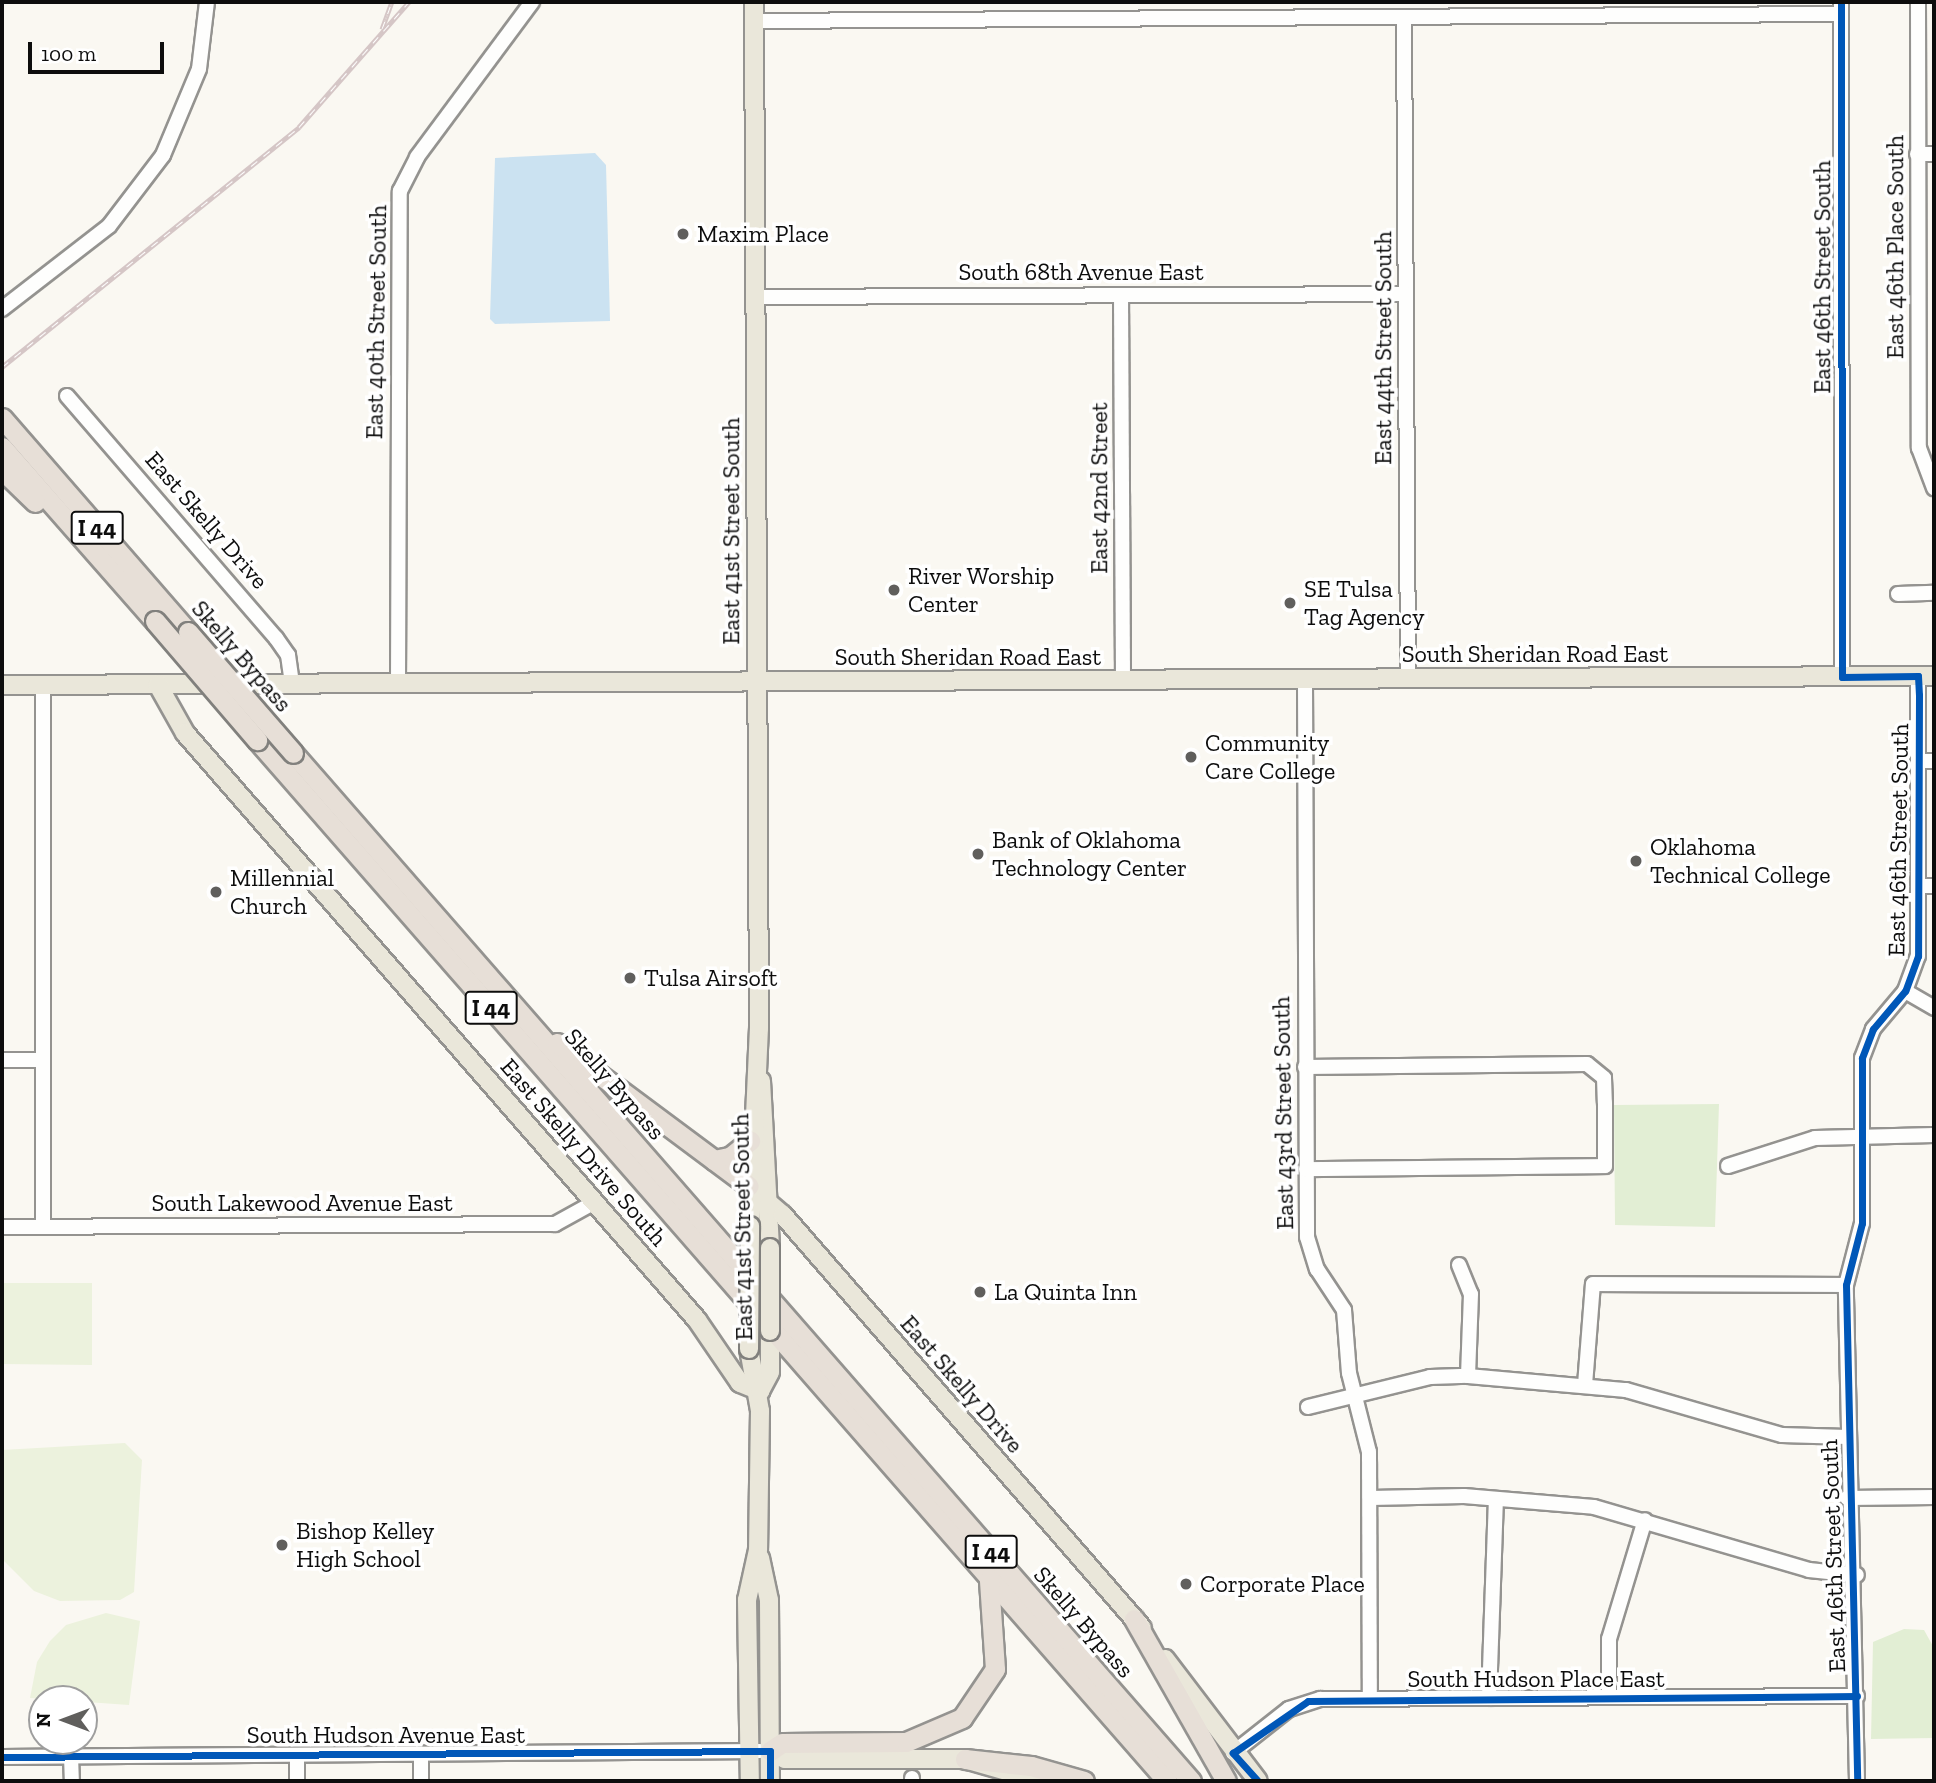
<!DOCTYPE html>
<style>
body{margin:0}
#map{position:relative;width:1936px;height:1783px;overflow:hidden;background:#faf8f2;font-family:"Zilla Slab",serif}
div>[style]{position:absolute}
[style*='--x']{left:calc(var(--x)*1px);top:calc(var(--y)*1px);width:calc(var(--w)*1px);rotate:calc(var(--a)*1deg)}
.green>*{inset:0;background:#e2eed4}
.pitch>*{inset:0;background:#ecf2dd}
.water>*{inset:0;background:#cbe2f1}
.roads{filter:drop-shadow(2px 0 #949390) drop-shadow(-2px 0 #949390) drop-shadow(0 2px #949390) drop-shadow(0 -2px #949390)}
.minor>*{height:14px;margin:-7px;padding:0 7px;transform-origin:7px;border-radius:7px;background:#fefefd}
.major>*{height:18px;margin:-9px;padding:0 9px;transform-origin:9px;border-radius:9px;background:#eae7da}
.highway>*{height:19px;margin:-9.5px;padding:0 9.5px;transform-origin:9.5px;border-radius:9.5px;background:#e7dfd7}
.rail>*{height:5px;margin-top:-2.5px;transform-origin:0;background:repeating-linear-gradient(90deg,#fff 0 8px,#d5c6c6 0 16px);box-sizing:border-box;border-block:2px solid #d5c6c6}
.bridges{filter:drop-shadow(2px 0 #81807d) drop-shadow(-2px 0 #81807d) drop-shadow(0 2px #81807d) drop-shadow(0 -2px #81807d)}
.major-bridge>*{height:18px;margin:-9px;padding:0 9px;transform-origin:9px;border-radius:9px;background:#eae7da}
.highway-bridge>*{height:19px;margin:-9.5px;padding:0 9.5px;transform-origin:9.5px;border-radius:9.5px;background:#e7dfd7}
.cycleway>*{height:7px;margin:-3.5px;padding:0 3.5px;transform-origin:3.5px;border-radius:3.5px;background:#0057b8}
.dots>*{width:19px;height:19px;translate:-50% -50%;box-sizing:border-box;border:4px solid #fff;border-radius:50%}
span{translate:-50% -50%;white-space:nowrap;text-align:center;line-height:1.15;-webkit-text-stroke:7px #fff;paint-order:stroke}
.shield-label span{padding:2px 5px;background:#fff;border:2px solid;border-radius:5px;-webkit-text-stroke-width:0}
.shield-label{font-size:23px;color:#0d0d0d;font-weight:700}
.poi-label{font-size:24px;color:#0d0d0d}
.left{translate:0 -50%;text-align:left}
.street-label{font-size:24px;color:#0d0d0d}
.frame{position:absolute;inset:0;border:4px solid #0d0d0d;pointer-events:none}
.north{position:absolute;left:28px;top:1685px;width:70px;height:70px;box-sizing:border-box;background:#fff;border:2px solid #9e9e9e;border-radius:50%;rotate:270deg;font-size:19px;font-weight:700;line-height:28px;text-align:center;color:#0d0d0d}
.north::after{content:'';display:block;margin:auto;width:24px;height:32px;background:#605f5d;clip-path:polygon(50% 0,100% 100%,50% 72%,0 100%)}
.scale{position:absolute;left:28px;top:42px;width:136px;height:32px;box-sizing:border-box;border:4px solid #0d0d0d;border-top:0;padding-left:9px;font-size:21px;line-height:24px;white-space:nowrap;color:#0d0d0d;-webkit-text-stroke:5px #fff;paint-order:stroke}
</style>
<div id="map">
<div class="green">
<i style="clip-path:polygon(1719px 1104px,1715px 1227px,1615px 1225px,1614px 1105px)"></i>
<i style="clip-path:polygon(1904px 1629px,1924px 1630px,1934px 1648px,1934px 1738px,1871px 1739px,1873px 1642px)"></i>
</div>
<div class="pitch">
<i style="clip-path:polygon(2px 1283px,92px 1283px,92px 1365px,2px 1364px)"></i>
<i style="clip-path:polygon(125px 1443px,142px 1460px,134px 1592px,120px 1600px,60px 1601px,34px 1591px,2px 1559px,2px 1450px)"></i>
<i style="clip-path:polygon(106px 1613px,140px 1621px,129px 1705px,30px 1698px,37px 1662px,50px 1641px,66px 1625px)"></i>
</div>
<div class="water">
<i style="clip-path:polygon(595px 153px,606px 165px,610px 321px,495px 324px,490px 319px,495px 158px)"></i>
</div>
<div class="roads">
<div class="minor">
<i style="--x:1841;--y:2;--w:675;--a:89.92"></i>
<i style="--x:1918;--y:2;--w:446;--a:89.9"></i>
<i style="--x:1919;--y:448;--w:43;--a:69.4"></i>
<i style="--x:1404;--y:17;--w:663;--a:89.65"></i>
<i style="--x:755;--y:21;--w:1086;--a:-0.37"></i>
<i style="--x:1917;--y:154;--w:17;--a:0"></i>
<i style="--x:1121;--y:295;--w:387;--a:89.7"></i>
<i style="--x:756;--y:297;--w:650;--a:-0.26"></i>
<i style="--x:2;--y:309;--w:135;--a:-37.8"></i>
<i style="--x:109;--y:226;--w:89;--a:-52.7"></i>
<i style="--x:163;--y:155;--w:93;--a:-67.3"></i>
<i style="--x:199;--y:69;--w:67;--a:-83.2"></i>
<i style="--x:67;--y:396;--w:320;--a:49.2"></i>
<i style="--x:276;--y:638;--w:21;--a:55"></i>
<i style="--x:288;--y:655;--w:30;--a:82"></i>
<i style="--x:1898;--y:594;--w:36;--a:-2"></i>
<i style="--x:1305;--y:681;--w:556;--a:89.79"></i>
<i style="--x:1307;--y:1237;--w:34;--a:73"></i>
<i style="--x:1317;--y:1269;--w:49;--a:56.6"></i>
<i style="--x:1344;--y:1310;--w:63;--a:85.5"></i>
<i style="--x:1349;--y:1373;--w:81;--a:75.8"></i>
<i style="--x:1369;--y:1452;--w:247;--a:89.8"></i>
<i style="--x:398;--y:684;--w:493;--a:-89.8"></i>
<i style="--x:400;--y:191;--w:38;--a:-63"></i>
<i style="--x:417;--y:157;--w:193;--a:-53.4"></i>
<i style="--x:1919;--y:761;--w:15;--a:0"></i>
<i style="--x:1919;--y:886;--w:15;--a:0"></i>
<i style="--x:1905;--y:991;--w:34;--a:30"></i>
<i style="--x:2;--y:1060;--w:40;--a:0"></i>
<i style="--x:1305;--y:1067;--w:282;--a:-0.6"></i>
<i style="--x:1587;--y:1064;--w:22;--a:39"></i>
<i style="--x:1604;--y:1078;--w:25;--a:88"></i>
<i style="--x:1605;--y:1103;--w:63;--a:90"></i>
<i style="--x:1605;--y:1166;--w:299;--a:179.4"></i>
<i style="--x:1728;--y:1166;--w:91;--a:-17.8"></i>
<i style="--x:1815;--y:1138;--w:119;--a:-1.4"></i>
<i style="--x:2;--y:1227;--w:553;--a:-0.31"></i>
<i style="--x:555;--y:1224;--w:46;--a:-28.8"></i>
<i style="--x:43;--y:1227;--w:542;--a:-90"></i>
<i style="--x:1459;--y:1265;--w:31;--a:68"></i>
<i style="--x:1471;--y:1294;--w:82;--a:92.1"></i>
<i style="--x:1585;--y:1385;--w:101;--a:-85.5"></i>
<i style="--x:1593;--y:1284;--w:253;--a:0.2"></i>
<i style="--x:1308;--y:1407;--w:126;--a:-13.8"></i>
<i style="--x:1430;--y:1377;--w:38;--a:-2"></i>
<i style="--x:1468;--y:1376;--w:159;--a:5.1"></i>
<i style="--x:1626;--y:1390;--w:162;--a:16.1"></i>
<i style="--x:1782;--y:1435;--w:65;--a:1.8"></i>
<i style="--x:1371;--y:1498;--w:93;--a:-1.2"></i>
<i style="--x:1464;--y:1496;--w:130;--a:4.8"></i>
<i style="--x:1594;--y:1507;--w:224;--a:16.3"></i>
<i style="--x:1809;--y:1570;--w:48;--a:5.9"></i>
<i style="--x:1847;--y:1498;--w:87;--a:-0.7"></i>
<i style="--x:1609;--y:1697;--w:58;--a:-90"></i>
<i style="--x:1609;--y:1639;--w:124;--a:-73.2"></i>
<i style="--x:1489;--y:1698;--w:199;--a:-88"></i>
<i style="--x:1233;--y:1753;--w:71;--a:-38.2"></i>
<i style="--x:1289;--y:1709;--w:33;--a:-18"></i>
<i style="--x:1320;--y:1699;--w:537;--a:-0.32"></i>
<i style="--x:297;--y:1755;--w:26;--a:90"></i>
<i style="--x:421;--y:1755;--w:26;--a:90"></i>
<i style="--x:71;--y:1756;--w:25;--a:88"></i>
<i style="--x:2;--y:1757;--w:758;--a:-0.45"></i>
<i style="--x:912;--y:1778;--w:3;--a:90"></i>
<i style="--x:1857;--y:1781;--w:496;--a:-91.3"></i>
<i style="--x:1846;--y:1285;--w:64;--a:-75.5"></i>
<i style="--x:1862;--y:1223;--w:165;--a:-90"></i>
<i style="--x:1862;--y:1058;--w:31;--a:-69"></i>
<i style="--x:1873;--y:1029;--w:50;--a:-49.9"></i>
<i style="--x:1905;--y:991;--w:37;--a:-70"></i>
<i style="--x:1918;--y:956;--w:280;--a:-90"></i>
</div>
<div class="major">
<i style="--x:2;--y:685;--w:1932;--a:-0.27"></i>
<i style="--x:158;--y:685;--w:55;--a:60.6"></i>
<i style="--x:185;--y:733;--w:779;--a:48.9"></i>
<i style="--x:697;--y:1320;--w:76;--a:55.7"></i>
<i style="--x:740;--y:1383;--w:22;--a:22"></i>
<i style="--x:761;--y:1081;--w:167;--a:86.9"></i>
<i style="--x:749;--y:1186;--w:45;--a:40.5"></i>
<i style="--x:783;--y:1215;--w:547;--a:49"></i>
<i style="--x:750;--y:1226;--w:198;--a:-87.4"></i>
<i style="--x:759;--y:1028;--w:1026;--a:-90.28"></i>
<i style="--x:749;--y:1349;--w:63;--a:79.9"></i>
<i style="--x:760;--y:1411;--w:139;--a:90.8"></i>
<i style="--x:758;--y:1550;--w:51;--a:102.4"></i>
<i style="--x:747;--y:1600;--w:181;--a:89.1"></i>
<i style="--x:760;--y:1391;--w:21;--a:-62"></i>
<i style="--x:770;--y:1372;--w:41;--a:-90"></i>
<i style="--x:760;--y:1558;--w:43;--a:77.9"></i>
<i style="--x:769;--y:1600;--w:181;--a:89.7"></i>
<i style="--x:1165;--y:1659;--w:153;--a:52.7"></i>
<i style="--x:770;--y:1751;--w:17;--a:28"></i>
<i style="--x:785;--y:1759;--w:180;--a:0"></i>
<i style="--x:965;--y:1759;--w:79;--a:16.1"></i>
</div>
<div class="highway">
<i style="--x:2;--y:418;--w:284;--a:49"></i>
<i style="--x:2;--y:447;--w:232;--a:48.7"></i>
<i style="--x:2;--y:470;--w:46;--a:44.1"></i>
<i style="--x:257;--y:740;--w:1383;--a:48.84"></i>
<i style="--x:293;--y:753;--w:1365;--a:48.86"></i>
<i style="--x:557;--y:1043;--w:239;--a:36.7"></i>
<i style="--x:714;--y:1160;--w:16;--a:-11"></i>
<i style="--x:730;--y:1157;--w:26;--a:-39"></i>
<i style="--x:1134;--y:1619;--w:186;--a:60.4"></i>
<i style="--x:770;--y:1751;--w:14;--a:-34"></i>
<i style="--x:782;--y:1743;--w:124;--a:-0.5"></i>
<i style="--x:906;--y:1742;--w:61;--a:-23.2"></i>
<i style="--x:962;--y:1718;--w:59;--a:-56"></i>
<i style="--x:995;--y:1669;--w:89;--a:-93.9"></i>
<i style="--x:965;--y:1759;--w:66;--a:6.1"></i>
<i style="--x:1031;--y:1766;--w:55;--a:15.8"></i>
</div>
</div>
<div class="rail">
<i style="--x:382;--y:29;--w:29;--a:-70"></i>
<i style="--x:2;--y:367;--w:382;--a:-38.9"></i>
<i style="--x:299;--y:127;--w:167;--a:-48.7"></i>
</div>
<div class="bridges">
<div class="major-bridge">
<i style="--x:770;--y:1248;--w:83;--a:90"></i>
<i style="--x:749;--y:1349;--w:123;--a:-89.5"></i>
</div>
<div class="highway-bridge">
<i style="--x:155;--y:621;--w:157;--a:49.4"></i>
<i style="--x:188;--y:632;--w:160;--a:49"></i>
</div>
</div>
<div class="cycleway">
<i style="--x:1841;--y:2;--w:675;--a:89.92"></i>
<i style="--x:1842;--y:677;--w:76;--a:-0.8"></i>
<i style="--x:1918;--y:676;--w:19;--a:87"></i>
<i style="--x:1919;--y:695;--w:261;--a:90.2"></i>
<i style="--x:1918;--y:956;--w:37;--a:110"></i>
<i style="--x:1905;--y:991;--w:50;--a:130.1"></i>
<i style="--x:1873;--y:1029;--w:31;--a:111"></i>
<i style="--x:1862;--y:1058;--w:165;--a:90"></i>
<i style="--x:1862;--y:1223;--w:64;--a:104.5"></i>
<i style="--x:1846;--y:1285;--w:496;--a:88.7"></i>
<i style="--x:2;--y:1757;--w:768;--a:-0.45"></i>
<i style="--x:770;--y:1751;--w:30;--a:90"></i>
<i style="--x:1258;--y:1781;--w:38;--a:-132"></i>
<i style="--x:1233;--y:1753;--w:91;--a:-34.7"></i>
<i style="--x:1308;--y:1701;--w:549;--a:-0.52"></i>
</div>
<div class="dots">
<i style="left:683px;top:234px;background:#605f5d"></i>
<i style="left:894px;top:590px;background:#605f5d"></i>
<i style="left:1290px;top:603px;background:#605f5d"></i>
<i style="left:1191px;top:757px;background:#605f5d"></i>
<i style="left:978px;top:854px;background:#605f5d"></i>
<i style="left:1636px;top:861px;background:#605f5d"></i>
<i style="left:216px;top:892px;background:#605f5d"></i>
<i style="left:630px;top:978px;background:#605f5d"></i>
<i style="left:980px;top:1292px;background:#605f5d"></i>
<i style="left:282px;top:1545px;background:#605f5d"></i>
<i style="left:1186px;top:1584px;background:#605f5d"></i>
</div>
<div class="shield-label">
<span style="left:97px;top:528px">I 44</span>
<span style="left:491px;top:1008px">I 44</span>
<span style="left:991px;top:1552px">I 44</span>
</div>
<div class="poi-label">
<span class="left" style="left:697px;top:234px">Maxim Place</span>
<span class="left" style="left:908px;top:590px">River Worship<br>Center</span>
<span class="left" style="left:1304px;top:603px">SE Tulsa<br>Tag Agency</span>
<span class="left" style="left:1205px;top:757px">Community<br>Care College</span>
<span class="left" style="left:992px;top:854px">Bank of Oklahoma<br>Technology Center</span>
<span class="left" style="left:1650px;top:861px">Oklahoma<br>Technical College</span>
<span class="left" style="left:230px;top:892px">Millennial<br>Church</span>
<span class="left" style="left:644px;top:978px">Tulsa Airsoft</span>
<span class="left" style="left:994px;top:1292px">La Quinta Inn</span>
<span class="left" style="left:296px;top:1545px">Bishop Kelley<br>High School</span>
<span class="left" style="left:1200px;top:1584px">Corporate Place</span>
</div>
<div class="street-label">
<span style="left:1895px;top:247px;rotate:-90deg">East 46th Place South</span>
<span style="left:1081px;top:272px">South 68th Avenue East</span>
<span style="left:1822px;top:277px;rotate:-90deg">East 46th Street South</span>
<span style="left:376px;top:322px;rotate:-89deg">East 40th Street South</span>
<span style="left:1383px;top:348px;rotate:-90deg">East 44th Street South</span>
<span style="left:1099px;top:488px;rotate:-90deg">East 42nd Street</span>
<span style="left:207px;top:520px;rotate:49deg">East Skelly Drive</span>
<span style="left:731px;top:531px;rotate:-90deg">East 41st Street South</span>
<span style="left:1535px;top:654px">South Sheridan Road East</span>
<span style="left:242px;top:656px;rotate:49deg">Skelly Bypass</span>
<span style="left:968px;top:657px">South Sheridan Road East</span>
<span style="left:1898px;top:840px;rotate:-89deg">East 46th Street South</span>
<span style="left:615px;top:1084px;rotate:49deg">Skelly Bypass</span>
<span style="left:1283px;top:1113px;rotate:-91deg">East 43rd Street South</span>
<span style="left:584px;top:1152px;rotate:49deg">East Skelly Drive South</span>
<span style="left:302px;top:1203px">South Lakewood Avenue East</span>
<span style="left:742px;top:1227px;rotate:-91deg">East 41st Street South</span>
<span style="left:962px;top:1384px;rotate:49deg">East Skelly Drive</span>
<span style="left:1833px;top:1556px;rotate:-92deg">East 46th Street South</span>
<span style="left:1084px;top:1622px;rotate:49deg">Skelly Bypass</span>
<span style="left:1536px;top:1679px">South Hudson Place East</span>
<span style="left:386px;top:1735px">South Hudson Avenue East</span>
</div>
<div class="frame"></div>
<div class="north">N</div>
<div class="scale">100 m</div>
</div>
